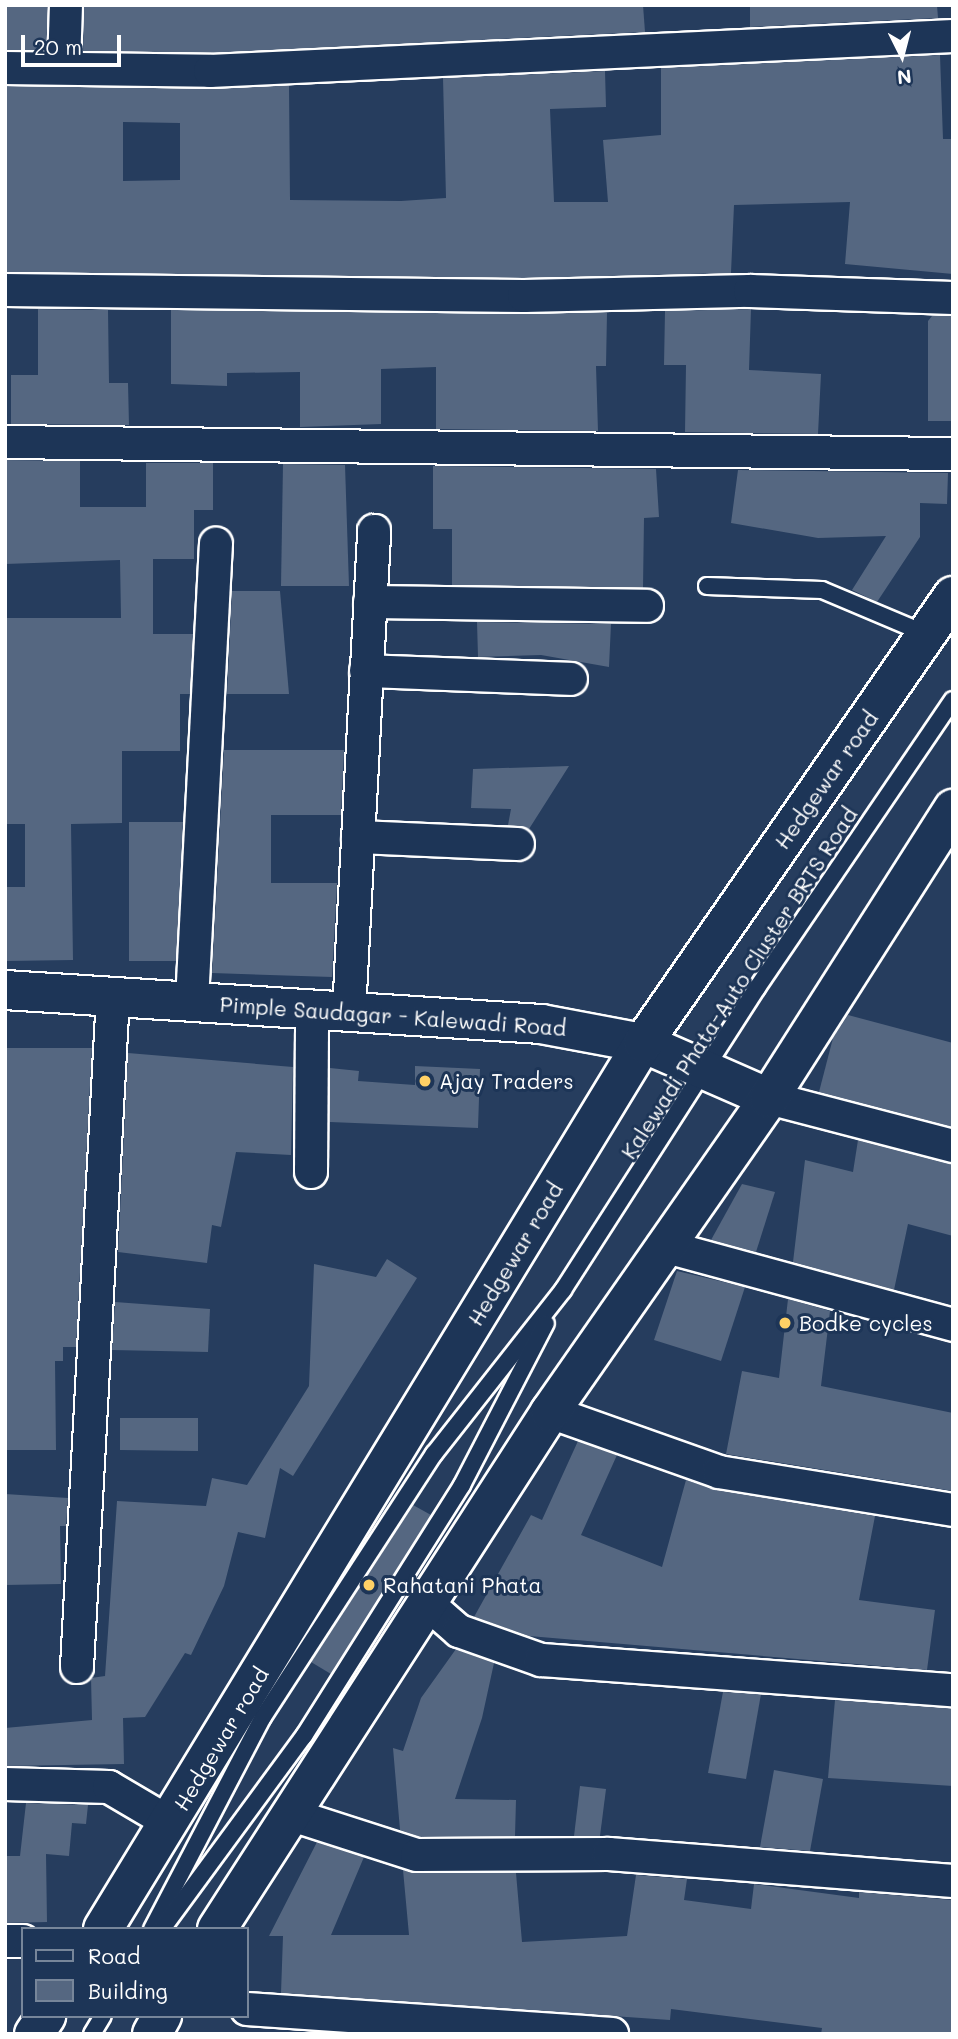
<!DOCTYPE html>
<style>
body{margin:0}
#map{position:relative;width:958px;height:2039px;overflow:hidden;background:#263d5e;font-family:Mali,sans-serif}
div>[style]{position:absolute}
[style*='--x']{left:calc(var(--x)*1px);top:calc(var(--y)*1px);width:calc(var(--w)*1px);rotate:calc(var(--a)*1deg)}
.building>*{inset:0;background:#556781}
.roads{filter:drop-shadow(2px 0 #fff) drop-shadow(-2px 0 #fff) drop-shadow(0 2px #fff) drop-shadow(0 -2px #fff)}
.lane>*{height:16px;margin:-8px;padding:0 8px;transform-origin:8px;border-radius:8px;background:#1d3557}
.street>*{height:32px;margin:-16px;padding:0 16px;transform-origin:16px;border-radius:16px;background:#1d3557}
.secondary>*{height:38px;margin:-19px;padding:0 19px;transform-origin:19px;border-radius:19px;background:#1d3557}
.primary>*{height:38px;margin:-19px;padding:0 19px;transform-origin:19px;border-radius:19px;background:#1d3557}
.dots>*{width:19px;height:19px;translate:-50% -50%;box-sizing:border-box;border:4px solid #1d3557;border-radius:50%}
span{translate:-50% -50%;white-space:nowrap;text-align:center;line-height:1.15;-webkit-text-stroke:6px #1d3557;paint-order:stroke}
.street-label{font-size:21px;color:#fff}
.poi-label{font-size:21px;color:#fff}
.left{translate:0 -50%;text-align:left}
.frame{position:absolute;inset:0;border:7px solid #fff;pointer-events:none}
.legend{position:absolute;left:21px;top:1927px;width:228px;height:91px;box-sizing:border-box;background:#1d3557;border:2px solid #77869a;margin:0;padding:9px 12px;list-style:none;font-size:21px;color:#fff}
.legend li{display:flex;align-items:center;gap:14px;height:35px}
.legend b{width:35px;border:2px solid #77869a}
.north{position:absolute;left:867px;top:21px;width:70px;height:70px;-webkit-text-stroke:5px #1d3557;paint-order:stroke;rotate:174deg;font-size:19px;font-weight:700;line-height:28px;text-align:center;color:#fff}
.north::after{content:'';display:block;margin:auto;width:24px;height:32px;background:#fff;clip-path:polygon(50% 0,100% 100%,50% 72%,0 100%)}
.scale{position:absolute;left:21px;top:35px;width:100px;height:32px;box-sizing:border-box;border:4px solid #fff;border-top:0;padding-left:9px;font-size:21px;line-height:24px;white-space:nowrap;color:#fff;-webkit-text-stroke:5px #1d3557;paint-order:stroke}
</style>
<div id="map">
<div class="building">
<i style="clip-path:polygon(5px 5px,48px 5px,46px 50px,5px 50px)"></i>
<i style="clip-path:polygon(84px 5px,643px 5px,645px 32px,210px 53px,83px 51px)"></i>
<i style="clip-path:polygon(750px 5px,937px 5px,938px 18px,750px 27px)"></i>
<i style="clip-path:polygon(evenodd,940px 55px,943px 139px,953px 139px,953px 274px,845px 264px,850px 202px,734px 205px,731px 273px,524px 278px,5px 272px,5px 86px,289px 86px,290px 200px,401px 201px,446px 198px,443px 78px,605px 71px,606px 107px,550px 109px,554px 202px,608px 202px,603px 140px,661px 135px,661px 68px,940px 55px,123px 122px,180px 123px,180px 180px,123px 181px,123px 122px)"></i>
<i style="clip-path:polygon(38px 309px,108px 310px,109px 383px,128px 383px,129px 425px,11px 424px,11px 375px,38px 375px)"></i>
<i style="clip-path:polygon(751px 309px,749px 370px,821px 374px,818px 434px,685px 432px,686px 365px,664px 365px,665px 311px)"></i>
<i style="clip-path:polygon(171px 310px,607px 313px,606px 366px,596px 366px,598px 431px,436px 429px,436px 367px,381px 369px,381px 424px,300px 427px,300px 372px,227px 373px,227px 386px,171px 384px)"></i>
<i style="clip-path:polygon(932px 316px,953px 316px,953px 421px,928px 421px,928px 321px)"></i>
<i style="clip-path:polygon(5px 460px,80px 461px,80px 507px,146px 507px,146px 463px,213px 463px,213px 510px,194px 510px,194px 559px,153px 559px,153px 634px,193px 634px,190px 694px,180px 694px,180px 751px,122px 751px,122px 823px,71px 824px,73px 960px,5px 961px,5px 887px,25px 887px,25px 824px,5px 824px,5px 618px,121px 618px,120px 560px,5px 564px)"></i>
<i style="clip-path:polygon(283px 464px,345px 465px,349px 586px,281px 586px)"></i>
<i style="clip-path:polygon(433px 466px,656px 469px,659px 517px,644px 518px,643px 588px,452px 585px,452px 529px,433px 529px)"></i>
<i style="clip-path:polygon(738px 470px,948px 473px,947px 504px,920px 503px,920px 537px,877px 602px,852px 590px,886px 536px,818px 538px,731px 523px)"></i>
<i style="clip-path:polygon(232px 591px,280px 591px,289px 694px,227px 694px)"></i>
<i style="clip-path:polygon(477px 622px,611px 624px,609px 667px,541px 655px,478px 657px)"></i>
<i style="clip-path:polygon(224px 750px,344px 750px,341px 815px,271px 815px,271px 883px,337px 883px,332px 977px,212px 973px)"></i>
<i style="clip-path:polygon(569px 766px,529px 829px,508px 825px,511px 809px,471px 808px,473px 769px)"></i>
<i style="clip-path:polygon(129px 822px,183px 822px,176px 961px,129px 961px)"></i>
<i style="clip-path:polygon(848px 1015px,953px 1043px,953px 1127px,819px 1092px,833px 1038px)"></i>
<i style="clip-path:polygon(5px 1048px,92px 1048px,76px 1347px,63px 1347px,63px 1361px,55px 1361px,56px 1450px,5px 1450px)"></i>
<i style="clip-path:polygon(128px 1053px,293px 1067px,291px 1155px,236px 1152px,221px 1227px,212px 1225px,207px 1263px,118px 1252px)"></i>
<i style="clip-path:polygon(415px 1066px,480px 1069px,478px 1128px,330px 1122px,330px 1068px,359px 1071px,358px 1081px,415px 1085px)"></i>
<i style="clip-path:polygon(858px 1140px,953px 1164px,953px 1236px,908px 1224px,894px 1290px,793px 1262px,805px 1160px,853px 1172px)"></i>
<i style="clip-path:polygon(742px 1184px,775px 1192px,756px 1252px,711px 1240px)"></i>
<i style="clip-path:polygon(387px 1259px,417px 1278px,293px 1476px,280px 1468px,265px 1538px,238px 1532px,224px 1586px,191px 1655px,185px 1653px,145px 1717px,123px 1718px,124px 1764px,5px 1766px,5px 1728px,92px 1720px,91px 1678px,105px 1676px,117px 1501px,206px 1506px,212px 1478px,247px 1485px,309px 1386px,314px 1264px,376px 1277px)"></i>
<i style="clip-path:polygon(677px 1271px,745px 1287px,721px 1361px,654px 1340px)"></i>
<i style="clip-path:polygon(788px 1299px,830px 1311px,821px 1386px,953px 1413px,953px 1491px,726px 1454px,742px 1371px,779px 1378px)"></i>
<i style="clip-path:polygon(115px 1302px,210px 1309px,208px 1352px,112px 1350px)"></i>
<i style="clip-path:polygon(120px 1418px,198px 1418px,198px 1451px,120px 1450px)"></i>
<i style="clip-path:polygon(578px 1441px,617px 1455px,581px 1535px,662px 1567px,686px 1480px,716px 1490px,875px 1516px,859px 1600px,935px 1610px,927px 1670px,529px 1636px,474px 1617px,531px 1515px,542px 1520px)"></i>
<i style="clip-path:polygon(5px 1494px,68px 1498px,66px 1526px,60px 1526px,61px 1584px,5px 1585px)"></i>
<i style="clip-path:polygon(413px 1505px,431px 1515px,331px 1674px,311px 1662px)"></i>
<i style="clip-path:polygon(456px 1649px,494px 1663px,482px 1718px,455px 1799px,516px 1800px,515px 1836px,420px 1837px,400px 1830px,393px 1748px,403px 1751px,421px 1698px)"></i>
<i style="clip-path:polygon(723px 1692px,761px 1694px,746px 1779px,708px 1773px)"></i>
<i style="clip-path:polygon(835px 1700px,953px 1708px,953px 1786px,828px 1778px)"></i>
<i style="clip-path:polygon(774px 1770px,823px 1779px,810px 1851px,760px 1847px)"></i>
<i style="clip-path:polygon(580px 1786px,606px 1789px,600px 1836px,574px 1836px)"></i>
<i style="clip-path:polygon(26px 1803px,88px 1805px,86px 1824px,72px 1823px,69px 1856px,46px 1854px,47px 1922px,5px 1923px,5px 1856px,20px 1856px)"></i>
<i style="clip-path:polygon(317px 1842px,364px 1857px,331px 1935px,409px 1935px,403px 1870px,516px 1873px,522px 1942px,627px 1936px,636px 1875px,687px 1879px,684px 1900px,751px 1909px,754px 1884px,859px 1898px,859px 1892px,953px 1900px,953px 2034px,821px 2034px,822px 2028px,671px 2009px,670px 2020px,281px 1993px,283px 1936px,269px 1936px)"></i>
</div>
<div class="roads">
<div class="lane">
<i style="--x:707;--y:586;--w:115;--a:2"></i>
<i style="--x:822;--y:590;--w:113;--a:22.9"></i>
<i style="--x:152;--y:1929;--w:239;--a:-62.4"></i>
<i style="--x:263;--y:1717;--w:314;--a:-57"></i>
<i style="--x:434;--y:1454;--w:209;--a:-51.8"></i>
<i style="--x:563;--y:1290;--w:359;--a:-57.3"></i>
<i style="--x:757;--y:988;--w:348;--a:-55.8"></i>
<i style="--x:162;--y:1929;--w:240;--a:-53.7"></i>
<i style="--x:304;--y:1736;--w:297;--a:-57.8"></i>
<i style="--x:462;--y:1485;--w:182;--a:-62.6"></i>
<i style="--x:92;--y:2034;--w:21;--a:-59"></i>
</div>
<div class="street">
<i style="--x:64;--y:65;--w:60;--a:-88.1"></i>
<i style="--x:5;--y:68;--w:205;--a:0.8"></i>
<i style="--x:210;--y:71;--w:744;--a:-2.7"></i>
<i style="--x:5;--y:290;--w:519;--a:0.66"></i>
<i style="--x:524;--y:296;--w:226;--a:-1.3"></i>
<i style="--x:750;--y:291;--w:203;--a:2"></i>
<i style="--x:5;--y:442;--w:948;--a:0.73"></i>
<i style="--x:370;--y:602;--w:277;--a:0.8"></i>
<i style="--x:366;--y:671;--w:205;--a:2.2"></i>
<i style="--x:358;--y:837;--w:160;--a:2.5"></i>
<i style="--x:192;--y:1001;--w:458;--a:-87"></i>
<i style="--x:349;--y:1012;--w:482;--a:-87"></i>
<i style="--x:769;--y:1098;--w:190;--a:14.6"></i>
<i style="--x:311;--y:1172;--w:163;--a:-89.6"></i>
<i style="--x:663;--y:1246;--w:301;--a:15.2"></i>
<i style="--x:550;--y:1412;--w:179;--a:19.5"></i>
<i style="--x:719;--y:1472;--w:237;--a:9.2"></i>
<i style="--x:428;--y:1604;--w:41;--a:41.1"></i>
<i style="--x:459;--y:1631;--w:87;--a:19.5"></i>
<i style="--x:541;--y:1660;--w:413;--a:4.2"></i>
<i style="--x:77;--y:1667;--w:672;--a:-86.93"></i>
<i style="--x:5;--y:1784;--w:104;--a:1.7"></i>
<i style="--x:109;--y:1787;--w:71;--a:30.5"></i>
<i style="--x:289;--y:1814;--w:134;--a:17.8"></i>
<i style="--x:417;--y:1855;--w:192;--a:-0.3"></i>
<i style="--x:609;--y:1854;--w:345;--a:4.5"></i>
<i style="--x:5;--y:1941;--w:18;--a:0"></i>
<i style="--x:247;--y:2009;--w:366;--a:3.9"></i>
</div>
<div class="secondary">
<i style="--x:5;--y:990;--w:537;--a:3.63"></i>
<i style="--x:541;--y:1024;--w:104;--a:10.6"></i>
<i style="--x:643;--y:1043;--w:137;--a:23.6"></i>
</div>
<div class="primary">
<i style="--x:103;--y:1929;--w:1038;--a:-58.64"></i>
<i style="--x:643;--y:1043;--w:544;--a:-55.26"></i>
<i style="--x:217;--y:1929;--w:615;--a:-57.21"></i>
<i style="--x:550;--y:1412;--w:383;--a:-55.1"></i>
<i style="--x:769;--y:1098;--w:343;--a:-57.5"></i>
<i style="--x:34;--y:2034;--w:22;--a:-56"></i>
<i style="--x:152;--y:2034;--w:21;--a:-61"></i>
</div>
</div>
<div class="dots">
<i style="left:425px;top:1081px;background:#ffd166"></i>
<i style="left:785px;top:1323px;background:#ffd166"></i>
<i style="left:369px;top:1585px;background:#ffd166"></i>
</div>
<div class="street-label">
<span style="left:826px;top:780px;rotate:-55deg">Hedgewar road</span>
<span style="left:739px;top:983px;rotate:-57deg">Kalewadi Phata-Auto Cluster BRTS Road</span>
<span style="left:393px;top:1016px;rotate:4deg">Pimple Saudagar - Kalewadi Road</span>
<span style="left:515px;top:1254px;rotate:-59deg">Hedgewar road</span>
<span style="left:221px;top:1739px;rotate:-59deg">Hedgewar road</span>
</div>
<div class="poi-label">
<span class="left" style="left:439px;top:1081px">Ajay Traders</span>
<span class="left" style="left:799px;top:1323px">Bodke cycles</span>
<span class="left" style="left:383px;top:1585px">Rahatani Phata</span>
</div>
<div class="frame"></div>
<ul class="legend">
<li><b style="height:9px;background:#1d3557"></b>Road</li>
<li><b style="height:19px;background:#556781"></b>Building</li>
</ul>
<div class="north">N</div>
<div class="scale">20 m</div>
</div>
